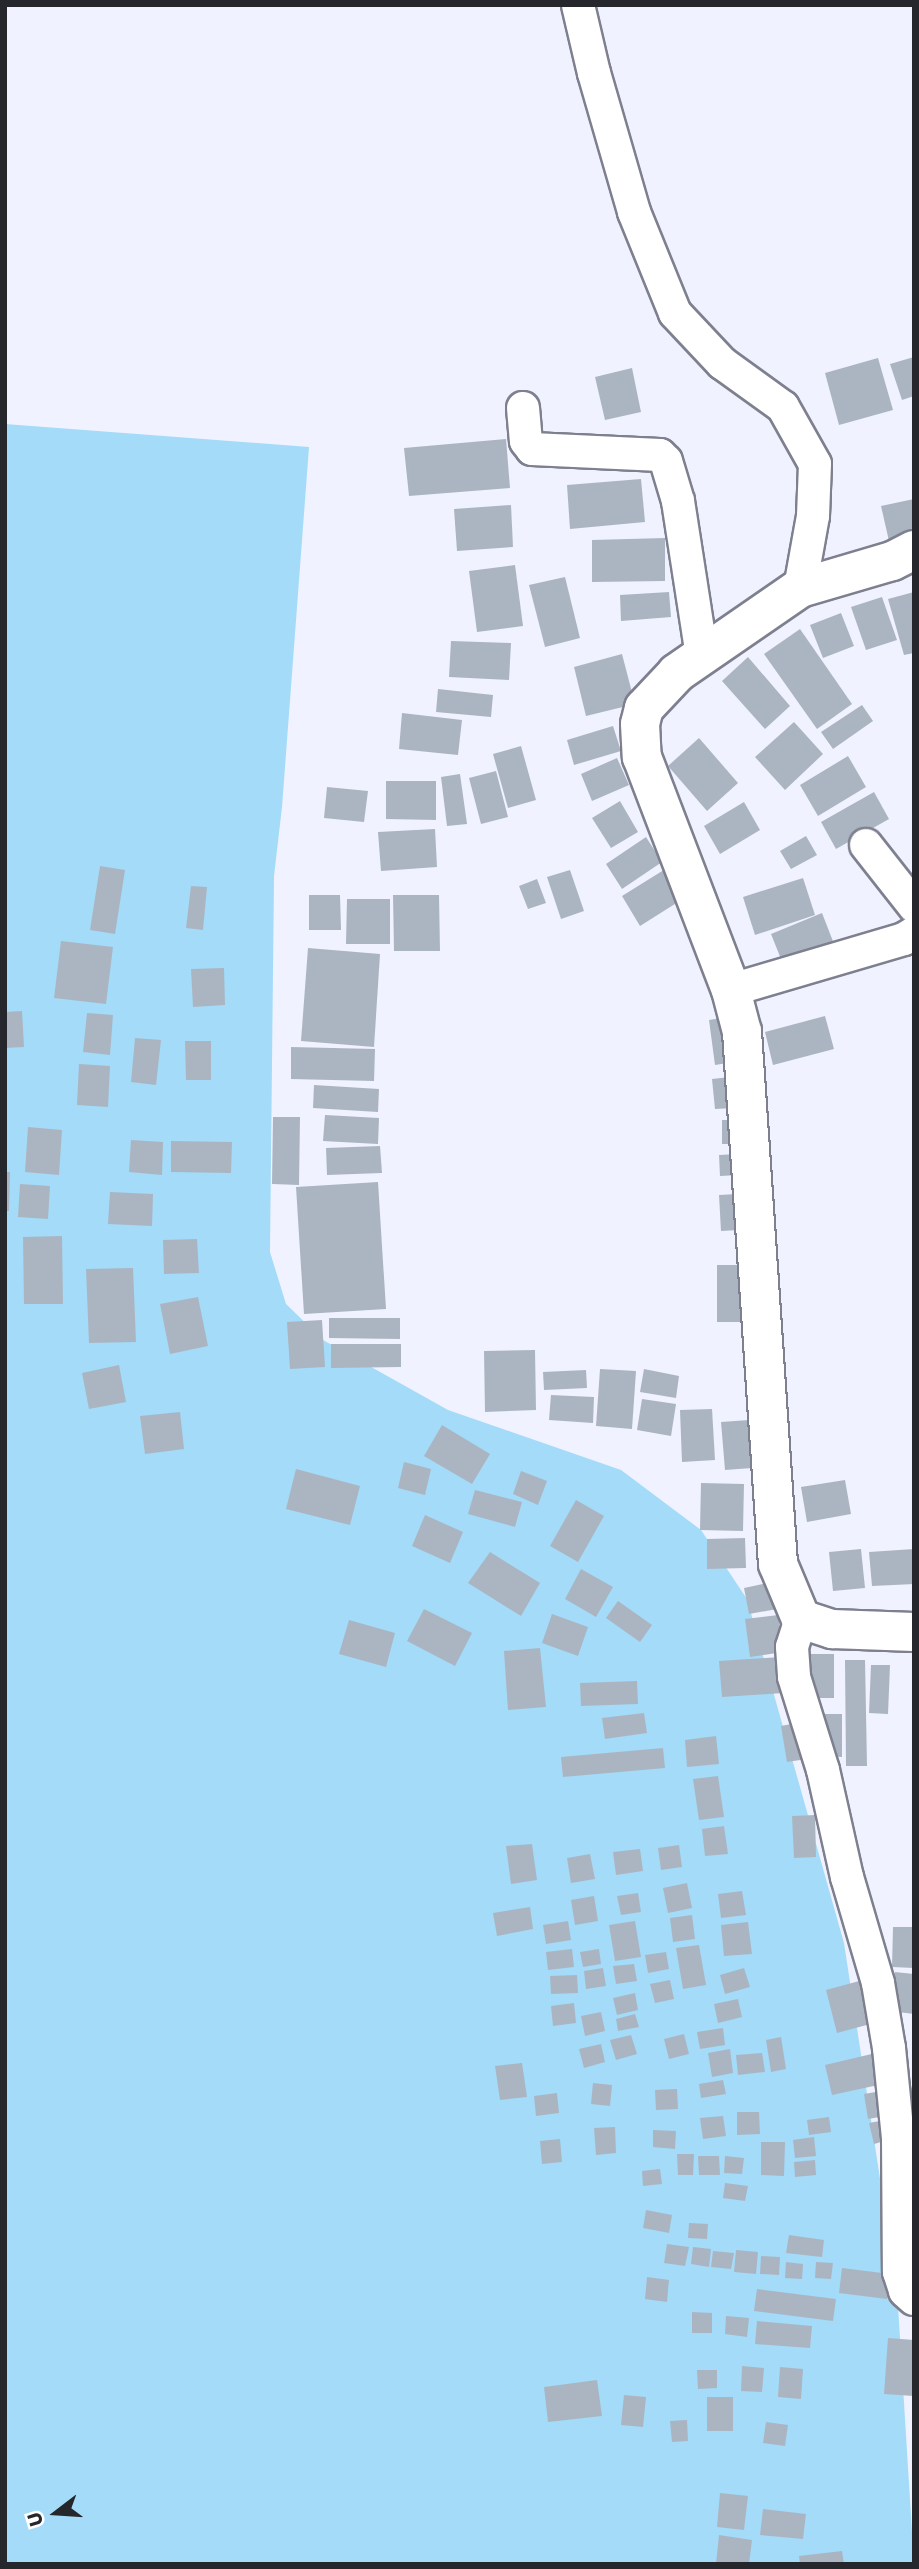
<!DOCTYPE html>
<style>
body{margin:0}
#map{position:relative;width:919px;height:2569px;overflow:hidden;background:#f0f2ff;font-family:Poppins,sans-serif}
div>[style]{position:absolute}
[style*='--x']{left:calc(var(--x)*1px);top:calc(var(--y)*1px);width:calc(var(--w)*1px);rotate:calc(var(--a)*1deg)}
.water>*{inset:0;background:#a3dbf9}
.building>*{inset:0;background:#abb5c2}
.roads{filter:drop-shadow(2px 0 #7e808f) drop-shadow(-2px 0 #7e808f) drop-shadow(0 2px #7e808f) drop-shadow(0 -2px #7e808f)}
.street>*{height:32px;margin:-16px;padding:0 16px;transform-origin:16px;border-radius:16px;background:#fff}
.primary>*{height:38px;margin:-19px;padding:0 19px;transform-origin:19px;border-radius:19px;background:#fff}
span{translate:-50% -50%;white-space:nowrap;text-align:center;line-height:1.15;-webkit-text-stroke:5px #fff;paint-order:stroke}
.frame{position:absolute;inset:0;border:7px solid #26272d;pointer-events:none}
.north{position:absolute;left:21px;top:2478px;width:70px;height:70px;-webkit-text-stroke:5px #fff;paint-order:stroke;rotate:253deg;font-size:19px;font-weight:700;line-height:28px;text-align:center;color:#26272d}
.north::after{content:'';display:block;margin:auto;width:24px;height:32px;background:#26272d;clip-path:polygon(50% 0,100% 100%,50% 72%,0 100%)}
</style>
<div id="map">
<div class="water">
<i style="clip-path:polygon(5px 424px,309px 447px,282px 807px,274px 876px,270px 1252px,286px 1304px,323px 1340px,448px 1410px,621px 1470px,701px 1530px,747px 1599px,844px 1943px,897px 2290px,914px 2564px,5px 2564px)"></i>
</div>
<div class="building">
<i style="clip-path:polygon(914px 357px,914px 396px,902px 400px,890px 364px)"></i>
<i style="clip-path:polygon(878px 358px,893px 410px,839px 425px,825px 373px)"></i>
<i style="clip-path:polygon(632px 368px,641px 412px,605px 420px,595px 377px)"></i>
<i style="clip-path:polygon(506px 439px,510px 488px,409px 496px,404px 448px)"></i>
<i style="clip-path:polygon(641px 479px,645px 522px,570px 529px,567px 485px)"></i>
<i style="clip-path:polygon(914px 499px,914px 535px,889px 541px,881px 506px)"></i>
<i style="clip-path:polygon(511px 505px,513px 547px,457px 551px,454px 509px)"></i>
<i style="clip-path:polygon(665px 538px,665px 581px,592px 582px,592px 540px)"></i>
<i style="clip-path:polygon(515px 565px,523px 626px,477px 632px,469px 571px)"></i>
<i style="clip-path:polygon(565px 577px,580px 638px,545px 647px,529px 585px)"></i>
<i style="clip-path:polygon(669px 592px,671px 617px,621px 621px,620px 595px)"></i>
<i style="clip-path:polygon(914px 592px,914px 653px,904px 655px,888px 599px)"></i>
<i style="clip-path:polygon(882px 597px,897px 640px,866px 650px,851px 607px)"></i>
<i style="clip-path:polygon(841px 613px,854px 646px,823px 658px,810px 625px)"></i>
<i style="clip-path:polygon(800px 629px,852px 704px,817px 729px,764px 654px)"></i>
<i style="clip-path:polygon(451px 641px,511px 643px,509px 680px,449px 677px)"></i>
<i style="clip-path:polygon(622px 654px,635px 704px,586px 716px,574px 667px)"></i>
<i style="clip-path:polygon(748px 657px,790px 706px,765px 729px,722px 681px)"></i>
<i style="clip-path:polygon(438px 689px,493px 695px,491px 717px,436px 712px)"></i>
<i style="clip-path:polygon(862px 705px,873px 721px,833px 749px,821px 732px)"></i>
<i style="clip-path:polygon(402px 713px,462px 720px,458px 755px,399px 749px)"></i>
<i style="clip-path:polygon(794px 722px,823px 754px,785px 790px,755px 757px)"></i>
<i style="clip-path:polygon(613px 726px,621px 751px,574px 765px,567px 740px)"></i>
<i style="clip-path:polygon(699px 738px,738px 783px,707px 811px,668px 766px)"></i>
<i style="clip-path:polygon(521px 746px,536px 800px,508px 808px,493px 754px)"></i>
<i style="clip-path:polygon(848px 756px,866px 787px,818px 816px,800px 785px)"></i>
<i style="clip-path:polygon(617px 758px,629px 785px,592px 801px,581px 774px)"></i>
<i style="clip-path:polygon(496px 771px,508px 817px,481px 824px,469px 778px)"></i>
<i style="clip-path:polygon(460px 774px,467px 824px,447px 826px,441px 777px)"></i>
<i style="clip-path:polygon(386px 781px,436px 781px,436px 820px,386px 819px)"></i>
<i style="clip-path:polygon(327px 787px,368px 791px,364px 822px,324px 818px)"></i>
<i style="clip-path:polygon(874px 792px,889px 819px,836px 849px,821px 822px)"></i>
<i style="clip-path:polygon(620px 801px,638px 832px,611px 848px,592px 818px)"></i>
<i style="clip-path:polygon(744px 802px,760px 830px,720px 854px,704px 826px)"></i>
<i style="clip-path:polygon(435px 829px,437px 867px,381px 871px,378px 832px)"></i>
<i style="clip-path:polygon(806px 836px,817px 855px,791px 869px,780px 851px)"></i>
<i style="clip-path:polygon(646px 837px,662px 862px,622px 889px,606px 864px)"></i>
<i style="clip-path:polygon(100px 866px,125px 870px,115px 934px,90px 930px)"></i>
<i style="clip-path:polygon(667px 868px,686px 897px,640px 926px,622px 896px)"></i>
<i style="clip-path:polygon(570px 870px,584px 911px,561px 919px,547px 877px)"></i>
<i style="clip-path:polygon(803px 878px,815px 915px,755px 935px,743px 897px)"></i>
<i style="clip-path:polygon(537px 879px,546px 903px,528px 909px,519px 886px)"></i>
<i style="clip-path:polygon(191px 886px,207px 887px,203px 930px,186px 928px)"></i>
<i style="clip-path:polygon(309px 895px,340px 895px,341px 930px,309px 930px)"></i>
<i style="clip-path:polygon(393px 895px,439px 895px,440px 951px,394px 951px)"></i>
<i style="clip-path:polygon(347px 899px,390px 899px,390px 944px,346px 944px)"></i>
<i style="clip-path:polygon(822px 913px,836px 949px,785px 969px,771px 934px)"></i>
<i style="clip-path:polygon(61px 941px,113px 947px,106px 1004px,54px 998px)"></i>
<i style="clip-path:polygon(308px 948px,380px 954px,374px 1047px,301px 1041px)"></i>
<i style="clip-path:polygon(224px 968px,225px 1005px,193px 1007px,191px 969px)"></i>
<i style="clip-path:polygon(22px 1011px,24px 1047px,5px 1048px,5px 1012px)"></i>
<i style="clip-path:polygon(87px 1013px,113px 1015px,110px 1055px,83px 1052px)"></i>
<i style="clip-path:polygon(825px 1016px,834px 1049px,773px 1065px,765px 1032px)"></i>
<i style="clip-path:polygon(728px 1017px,734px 1062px,715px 1065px,709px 1020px)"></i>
<i style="clip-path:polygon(135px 1038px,161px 1040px,156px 1085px,131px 1082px)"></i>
<i style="clip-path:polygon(185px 1041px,211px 1041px,211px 1080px,186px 1080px)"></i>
<i style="clip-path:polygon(291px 1047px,375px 1049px,374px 1081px,291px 1079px)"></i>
<i style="clip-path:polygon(79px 1064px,110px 1066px,108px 1107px,77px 1105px)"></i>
<i style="clip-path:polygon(730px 1077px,733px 1108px,715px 1109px,712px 1079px)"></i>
<i style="clip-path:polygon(314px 1085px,379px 1089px,378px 1112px,313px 1108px)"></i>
<i style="clip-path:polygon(325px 1115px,379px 1118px,378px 1144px,323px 1141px)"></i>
<i style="clip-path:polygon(273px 1117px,300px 1117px,299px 1185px,272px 1184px)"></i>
<i style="clip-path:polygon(722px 1120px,736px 1120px,736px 1144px,722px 1144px)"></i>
<i style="clip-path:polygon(28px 1127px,62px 1130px,59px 1175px,25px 1172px)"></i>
<i style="clip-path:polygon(131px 1140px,163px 1142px,162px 1175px,129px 1172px)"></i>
<i style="clip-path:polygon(171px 1141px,232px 1142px,231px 1173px,171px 1172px)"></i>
<i style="clip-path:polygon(380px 1146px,382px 1173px,327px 1175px,326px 1148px)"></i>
<i style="clip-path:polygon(738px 1154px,739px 1175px,720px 1176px,719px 1155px)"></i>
<i style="clip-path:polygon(5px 1172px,10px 1172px,9px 1211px,5px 1211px)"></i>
<i style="clip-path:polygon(378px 1182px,386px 1309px,304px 1314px,296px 1187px)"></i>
<i style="clip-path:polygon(20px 1184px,50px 1186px,48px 1219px,18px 1217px)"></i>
<i style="clip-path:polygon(110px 1192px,153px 1194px,152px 1226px,108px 1224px)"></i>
<i style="clip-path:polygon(737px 1194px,739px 1230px,721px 1231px,719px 1195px)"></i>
<i style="clip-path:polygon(62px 1236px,63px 1304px,24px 1304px,23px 1237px)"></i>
<i style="clip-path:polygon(197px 1239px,199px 1273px,164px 1274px,163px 1240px)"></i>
<i style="clip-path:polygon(717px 1265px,744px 1265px,745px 1322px,717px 1322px)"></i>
<i style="clip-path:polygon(133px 1268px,136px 1342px,89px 1343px,86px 1269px)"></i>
<i style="clip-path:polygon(198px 1297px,208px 1346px,170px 1354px,160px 1304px)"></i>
<i style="clip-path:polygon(329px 1318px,400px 1318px,400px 1339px,329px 1338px)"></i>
<i style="clip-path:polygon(322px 1320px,325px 1367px,290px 1369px,287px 1322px)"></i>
<i style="clip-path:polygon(331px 1344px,401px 1344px,401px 1367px,331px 1368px)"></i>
<i style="clip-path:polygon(535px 1350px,536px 1410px,485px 1412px,484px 1351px)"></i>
<i style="clip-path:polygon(119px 1365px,126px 1402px,89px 1409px,82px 1373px)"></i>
<i style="clip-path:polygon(600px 1369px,636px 1371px,632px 1429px,596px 1426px)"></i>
<i style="clip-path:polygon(644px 1369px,679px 1376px,676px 1398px,640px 1392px)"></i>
<i style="clip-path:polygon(586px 1370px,587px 1388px,544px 1390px,543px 1372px)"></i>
<i style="clip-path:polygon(551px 1395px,594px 1397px,593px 1423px,549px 1420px)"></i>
<i style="clip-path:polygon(642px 1399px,676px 1404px,671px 1436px,637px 1430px)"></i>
<i style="clip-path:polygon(712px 1409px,715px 1460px,682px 1462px,680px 1410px)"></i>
<i style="clip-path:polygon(180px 1412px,184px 1449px,145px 1454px,140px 1416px)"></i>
<i style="clip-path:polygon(749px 1420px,752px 1468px,725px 1470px,721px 1422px)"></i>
<i style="clip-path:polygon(442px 1425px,490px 1454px,472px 1484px,424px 1456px)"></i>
<i style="clip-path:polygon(404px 1462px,431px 1469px,425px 1495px,398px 1488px)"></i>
<i style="clip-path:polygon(296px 1469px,360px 1486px,350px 1525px,286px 1509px)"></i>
<i style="clip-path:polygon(521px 1471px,547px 1481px,538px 1505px,513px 1494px)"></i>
<i style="clip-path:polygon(845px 1480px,851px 1514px,807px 1522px,801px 1487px)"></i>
<i style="clip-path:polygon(701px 1483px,744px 1484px,743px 1531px,700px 1530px)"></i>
<i style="clip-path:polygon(475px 1490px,522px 1502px,515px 1527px,468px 1514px)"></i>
<i style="clip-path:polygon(576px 1500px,604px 1516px,578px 1562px,550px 1546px)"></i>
<i style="clip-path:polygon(425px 1515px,463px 1532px,450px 1563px,412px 1546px)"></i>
<i style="clip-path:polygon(745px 1538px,746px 1568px,707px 1569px,707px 1539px)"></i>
<i style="clip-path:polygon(861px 1549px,865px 1588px,833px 1591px,829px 1552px)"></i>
<i style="clip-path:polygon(914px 1549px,914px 1584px,872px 1586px,869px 1552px)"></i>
<i style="clip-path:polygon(490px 1552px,540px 1583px,521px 1616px,468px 1583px)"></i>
<i style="clip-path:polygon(581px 1569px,613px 1587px,596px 1617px,565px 1599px)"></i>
<i style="clip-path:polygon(777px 1581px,783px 1608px,749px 1614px,744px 1588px)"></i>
<i style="clip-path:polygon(618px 1601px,652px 1625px,640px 1642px,606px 1618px)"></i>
<i style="clip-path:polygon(424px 1609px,472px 1633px,455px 1666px,407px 1641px)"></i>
<i style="clip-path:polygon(552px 1614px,588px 1627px,578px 1656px,542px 1643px)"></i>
<i style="clip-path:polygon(778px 1615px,783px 1652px,750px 1657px,745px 1619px)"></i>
<i style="clip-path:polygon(349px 1620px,395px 1633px,386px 1667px,339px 1654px)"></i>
<i style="clip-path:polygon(540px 1648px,546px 1707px,508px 1710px,504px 1651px)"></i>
<i style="clip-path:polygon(805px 1654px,834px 1654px,834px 1698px,805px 1698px)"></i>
<i style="clip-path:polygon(781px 1657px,783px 1693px,722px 1697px,719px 1661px)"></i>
<i style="clip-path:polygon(845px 1660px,865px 1660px,867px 1766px,846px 1766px)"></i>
<i style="clip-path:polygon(871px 1665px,890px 1665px,888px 1714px,869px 1713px)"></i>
<i style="clip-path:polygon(637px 1681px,638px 1704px,581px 1706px,580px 1683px)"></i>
<i style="clip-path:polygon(644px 1713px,647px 1733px,605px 1739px,602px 1718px)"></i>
<i style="clip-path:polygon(820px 1714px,842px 1714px,842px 1757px,821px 1756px)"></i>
<i style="clip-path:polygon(807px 1721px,813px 1758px,787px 1762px,781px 1726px)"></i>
<i style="clip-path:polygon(716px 1736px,719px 1764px,687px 1767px,685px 1740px)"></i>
<i style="clip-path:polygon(663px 1748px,665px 1768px,563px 1777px,561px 1757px)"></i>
<i style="clip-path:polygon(718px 1776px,724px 1817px,699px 1820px,693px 1779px)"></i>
<i style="clip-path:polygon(815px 1815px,816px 1857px,794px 1858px,792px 1816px)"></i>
<i style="clip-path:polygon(724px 1826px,728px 1854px,705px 1856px,702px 1829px)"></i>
<i style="clip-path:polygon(532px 1844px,537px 1880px,511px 1884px,506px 1846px)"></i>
<i style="clip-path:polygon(679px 1845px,682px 1867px,661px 1870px,658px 1848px)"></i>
<i style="clip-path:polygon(640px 1849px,643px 1871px,616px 1875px,613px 1852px)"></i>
<i style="clip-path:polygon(590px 1854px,595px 1879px,571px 1883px,567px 1858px)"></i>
<i style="clip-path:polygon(687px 1883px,692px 1908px,668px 1913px,663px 1888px)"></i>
<i style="clip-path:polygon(742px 1891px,746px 1915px,721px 1918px,718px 1894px)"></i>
<i style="clip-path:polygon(638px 1893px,641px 1912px,621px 1915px,617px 1896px)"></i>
<i style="clip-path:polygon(594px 1896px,598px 1921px,575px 1925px,571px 1900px)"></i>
<i style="clip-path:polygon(530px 1907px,533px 1929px,497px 1936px,493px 1913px)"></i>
<i style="clip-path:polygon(692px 1915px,695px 1939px,673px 1942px,670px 1918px)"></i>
<i style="clip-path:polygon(568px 1921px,571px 1940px,546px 1944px,543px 1925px)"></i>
<i style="clip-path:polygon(635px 1921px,641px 1957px,615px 1961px,609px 1925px)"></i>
<i style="clip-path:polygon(748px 1922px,752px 1954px,724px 1956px,721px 1925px)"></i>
<i style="clip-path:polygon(893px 1927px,914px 1927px,914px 1968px,892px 1967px)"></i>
<i style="clip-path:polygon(699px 1945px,706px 1985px,683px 1989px,676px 1948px)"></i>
<i style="clip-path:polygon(572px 1949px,574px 1967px,548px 1970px,546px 1952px)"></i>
<i style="clip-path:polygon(599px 1949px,601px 1964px,583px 1967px,580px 1952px)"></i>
<i style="clip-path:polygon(666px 1952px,669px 1969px,648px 1973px,645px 1955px)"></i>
<i style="clip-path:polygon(634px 1964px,637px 1981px,616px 1984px,613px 1966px)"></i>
<i style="clip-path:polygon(603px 1968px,606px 1986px,586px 1989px,584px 1971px)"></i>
<i style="clip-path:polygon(744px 1968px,750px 1987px,725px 1994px,720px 1975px)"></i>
<i style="clip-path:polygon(895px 1972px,914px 1974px,914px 2014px,890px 2011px)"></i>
<i style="clip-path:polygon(577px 1975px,578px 1993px,551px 1994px,550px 1976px)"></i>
<i style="clip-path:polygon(670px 1980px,674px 1999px,655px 2003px,650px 1984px)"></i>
<i style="clip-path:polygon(863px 1980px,874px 2023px,837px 2033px,826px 1990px)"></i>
<i style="clip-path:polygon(635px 1993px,638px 2010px,617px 2015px,613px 1998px)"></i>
<i style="clip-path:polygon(738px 1999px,742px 2017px,718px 2023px,714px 2004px)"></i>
<i style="clip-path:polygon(574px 2003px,576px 2023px,553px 2026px,551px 2006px)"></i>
<i style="clip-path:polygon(601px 2012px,605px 2031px,585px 2036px,581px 2016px)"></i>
<i style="clip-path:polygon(635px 2014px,639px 2027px,618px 2031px,616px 2019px)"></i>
<i style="clip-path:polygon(723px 2028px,725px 2045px,700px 2049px,697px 2032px)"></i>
<i style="clip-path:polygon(684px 2034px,689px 2054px,669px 2059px,664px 2039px)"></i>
<i style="clip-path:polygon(631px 2035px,637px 2054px,616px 2060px,610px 2040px)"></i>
<i style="clip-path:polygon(781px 2037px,786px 2069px,771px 2072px,766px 2040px)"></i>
<i style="clip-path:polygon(601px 2044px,605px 2062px,584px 2068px,579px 2049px)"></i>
<i style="clip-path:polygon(730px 2049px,733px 2073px,712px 2077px,708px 2053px)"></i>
<i style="clip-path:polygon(762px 2053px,765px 2072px,738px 2075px,736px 2055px)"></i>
<i style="clip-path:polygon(876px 2053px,883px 2084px,832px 2095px,825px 2065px)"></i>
<i style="clip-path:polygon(522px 2063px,527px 2097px,500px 2100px,495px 2066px)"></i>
<i style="clip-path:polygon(914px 2077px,914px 2120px,904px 2117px)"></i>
<i style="clip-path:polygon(723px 2080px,726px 2094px,701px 2098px,699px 2084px)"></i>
<i style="clip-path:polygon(593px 2083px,612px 2085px,610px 2106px,591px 2104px)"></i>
<i style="clip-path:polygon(677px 2089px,678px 2109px,656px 2110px,655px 2090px)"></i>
<i style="clip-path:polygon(887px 2090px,891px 2115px,868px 2119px,864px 2094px)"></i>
<i style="clip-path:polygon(557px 2093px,559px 2113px,536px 2116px,534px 2096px)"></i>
<i style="clip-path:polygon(737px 2112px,759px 2112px,760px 2134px,737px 2135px)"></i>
<i style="clip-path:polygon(723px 2116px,726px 2136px,703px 2139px,700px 2118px)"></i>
<i style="clip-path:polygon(829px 2117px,831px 2132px,809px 2135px,807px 2120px)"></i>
<i style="clip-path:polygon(890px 2119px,895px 2138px,874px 2144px,869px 2123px)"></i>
<i style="clip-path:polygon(615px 2127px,616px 2153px,596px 2155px,594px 2128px)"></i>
<i style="clip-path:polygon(653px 2130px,676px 2131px,675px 2149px,653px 2147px)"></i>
<i style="clip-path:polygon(814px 2137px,816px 2156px,795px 2158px,793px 2140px)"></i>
<i style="clip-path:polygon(560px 2139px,562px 2162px,542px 2164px,540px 2141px)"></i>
<i style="clip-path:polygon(761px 2142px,785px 2142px,784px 2176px,761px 2175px)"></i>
<i style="clip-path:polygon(677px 2154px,694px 2154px,693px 2175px,678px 2175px)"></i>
<i style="clip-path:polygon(698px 2156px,719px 2156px,720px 2175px,699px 2175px)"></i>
<i style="clip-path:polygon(725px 2156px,744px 2158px,742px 2174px,724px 2173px)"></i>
<i style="clip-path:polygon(815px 2160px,816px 2175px,795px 2177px,794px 2162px)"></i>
<i style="clip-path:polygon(660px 2169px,662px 2184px,643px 2186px,642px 2171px)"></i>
<i style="clip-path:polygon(725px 2183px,748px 2186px,745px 2201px,723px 2198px)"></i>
<i style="clip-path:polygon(646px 2210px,672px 2215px,669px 2233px,643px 2228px)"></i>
<i style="clip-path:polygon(689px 2223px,708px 2224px,707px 2239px,688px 2238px)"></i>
<i style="clip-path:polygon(789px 2235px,824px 2240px,822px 2257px,786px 2253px)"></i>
<i style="clip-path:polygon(667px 2244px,689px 2247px,685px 2266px,664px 2263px)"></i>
<i style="clip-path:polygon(693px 2247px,711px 2249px,709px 2267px,691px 2264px)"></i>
<i style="clip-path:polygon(736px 2250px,758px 2252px,756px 2274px,734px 2272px)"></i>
<i style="clip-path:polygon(713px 2251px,734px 2253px,731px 2269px,711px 2267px)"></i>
<i style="clip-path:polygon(761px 2256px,780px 2257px,779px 2275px,760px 2274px)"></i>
<i style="clip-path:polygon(786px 2262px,803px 2264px,802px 2279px,785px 2278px)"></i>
<i style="clip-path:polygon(816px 2262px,833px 2263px,831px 2279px,815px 2278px)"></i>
<i style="clip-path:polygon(842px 2268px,890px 2274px,887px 2299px,839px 2293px)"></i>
<i style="clip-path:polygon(647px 2277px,669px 2280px,667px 2302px,645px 2299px)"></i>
<i style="clip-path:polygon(757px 2289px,836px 2299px,833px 2321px,754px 2311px)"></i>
<i style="clip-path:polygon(692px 2312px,712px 2313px,712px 2333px,692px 2333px)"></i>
<i style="clip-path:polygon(726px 2316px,749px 2318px,747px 2337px,725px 2334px)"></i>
<i style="clip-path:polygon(757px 2321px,812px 2326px,810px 2348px,755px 2344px)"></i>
<i style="clip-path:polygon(888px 2338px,914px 2340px,914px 2396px,884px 2394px)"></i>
<i style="clip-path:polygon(742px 2366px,764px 2368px,762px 2392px,741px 2391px)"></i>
<i style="clip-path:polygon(780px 2367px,803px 2369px,801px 2399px,778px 2397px)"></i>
<i style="clip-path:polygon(697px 2370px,717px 2370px,717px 2388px,698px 2389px)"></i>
<i style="clip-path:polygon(597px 2380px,602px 2416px,548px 2422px,544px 2387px)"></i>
<i style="clip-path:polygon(624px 2395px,646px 2397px,643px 2427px,621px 2425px)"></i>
<i style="clip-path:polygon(707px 2397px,733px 2397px,733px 2431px,707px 2431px)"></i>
<i style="clip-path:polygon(687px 2420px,688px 2441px,672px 2442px,670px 2421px)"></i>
<i style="clip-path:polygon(766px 2422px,788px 2425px,785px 2446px,763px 2443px)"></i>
<i style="clip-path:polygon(720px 2493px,748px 2496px,744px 2530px,717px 2527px)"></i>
<i style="clip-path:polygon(763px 2509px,806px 2514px,803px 2539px,760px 2535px)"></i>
<i style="clip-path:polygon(719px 2535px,752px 2540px,749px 2564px,716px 2564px)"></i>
<i style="clip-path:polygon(842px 2551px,844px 2564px,800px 2564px,799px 2556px)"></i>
</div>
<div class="roads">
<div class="street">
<i style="--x:578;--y:5;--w:70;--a:76.8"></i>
<i style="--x:594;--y:73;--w:145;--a:73.9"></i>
<i style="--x:634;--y:212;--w:109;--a:67.9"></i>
<i style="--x:675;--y:313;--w:69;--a:46.8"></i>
<i style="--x:722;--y:363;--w:75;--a:35.8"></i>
<i style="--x:783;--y:407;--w:65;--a:60.7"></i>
<i style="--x:815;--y:464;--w:52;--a:92.2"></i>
<i style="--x:813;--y:516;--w:73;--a:100.2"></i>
<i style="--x:523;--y:408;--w:33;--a:85"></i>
<i style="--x:526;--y:441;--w:10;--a:53"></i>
<i style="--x:532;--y:449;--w:128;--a:2.7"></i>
<i style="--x:660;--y:455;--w:8;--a:45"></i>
<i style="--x:666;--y:461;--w:42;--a:73.3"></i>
<i style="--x:678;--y:501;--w:157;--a:81.2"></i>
<i style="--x:866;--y:845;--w:78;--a:51.8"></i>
<i style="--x:731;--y:990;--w:180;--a:-16.4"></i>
<i style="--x:904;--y:939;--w:12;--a:-31"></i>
<i style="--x:801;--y:1619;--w:29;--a:108"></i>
<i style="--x:792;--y:1647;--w:30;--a:86"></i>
<i style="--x:794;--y:1677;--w:97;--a:72.7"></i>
<i style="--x:823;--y:1770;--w:110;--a:77.4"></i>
<i style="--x:847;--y:1877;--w:110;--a:73.7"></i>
<i style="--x:878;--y:1983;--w:66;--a:80.4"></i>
<i style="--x:889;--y:2048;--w:90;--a:84.3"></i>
<i style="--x:898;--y:2138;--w:134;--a:89.6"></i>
<i style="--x:899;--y:2272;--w:20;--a:72"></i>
<i style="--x:905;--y:2291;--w:12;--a:42"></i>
</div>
<div class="primary">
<i style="--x:914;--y:550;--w:25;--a:153"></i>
<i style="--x:892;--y:561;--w:96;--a:163.6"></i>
<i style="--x:800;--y:588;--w:150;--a:145.4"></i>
<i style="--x:677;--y:673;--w:48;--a:133.3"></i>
<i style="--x:644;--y:708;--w:16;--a:104"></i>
<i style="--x:640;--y:724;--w:33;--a:87"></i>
<i style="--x:642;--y:757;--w:249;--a:69.1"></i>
<i style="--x:731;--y:990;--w:43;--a:75.3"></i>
<i style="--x:742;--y:1032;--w:533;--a:86.13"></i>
<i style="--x:778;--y:1564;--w:60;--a:67.3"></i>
<i style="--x:801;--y:1619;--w:33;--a:18"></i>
<i style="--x:832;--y:1629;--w:82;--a:2.1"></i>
</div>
</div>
<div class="frame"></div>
<div class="north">U</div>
</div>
